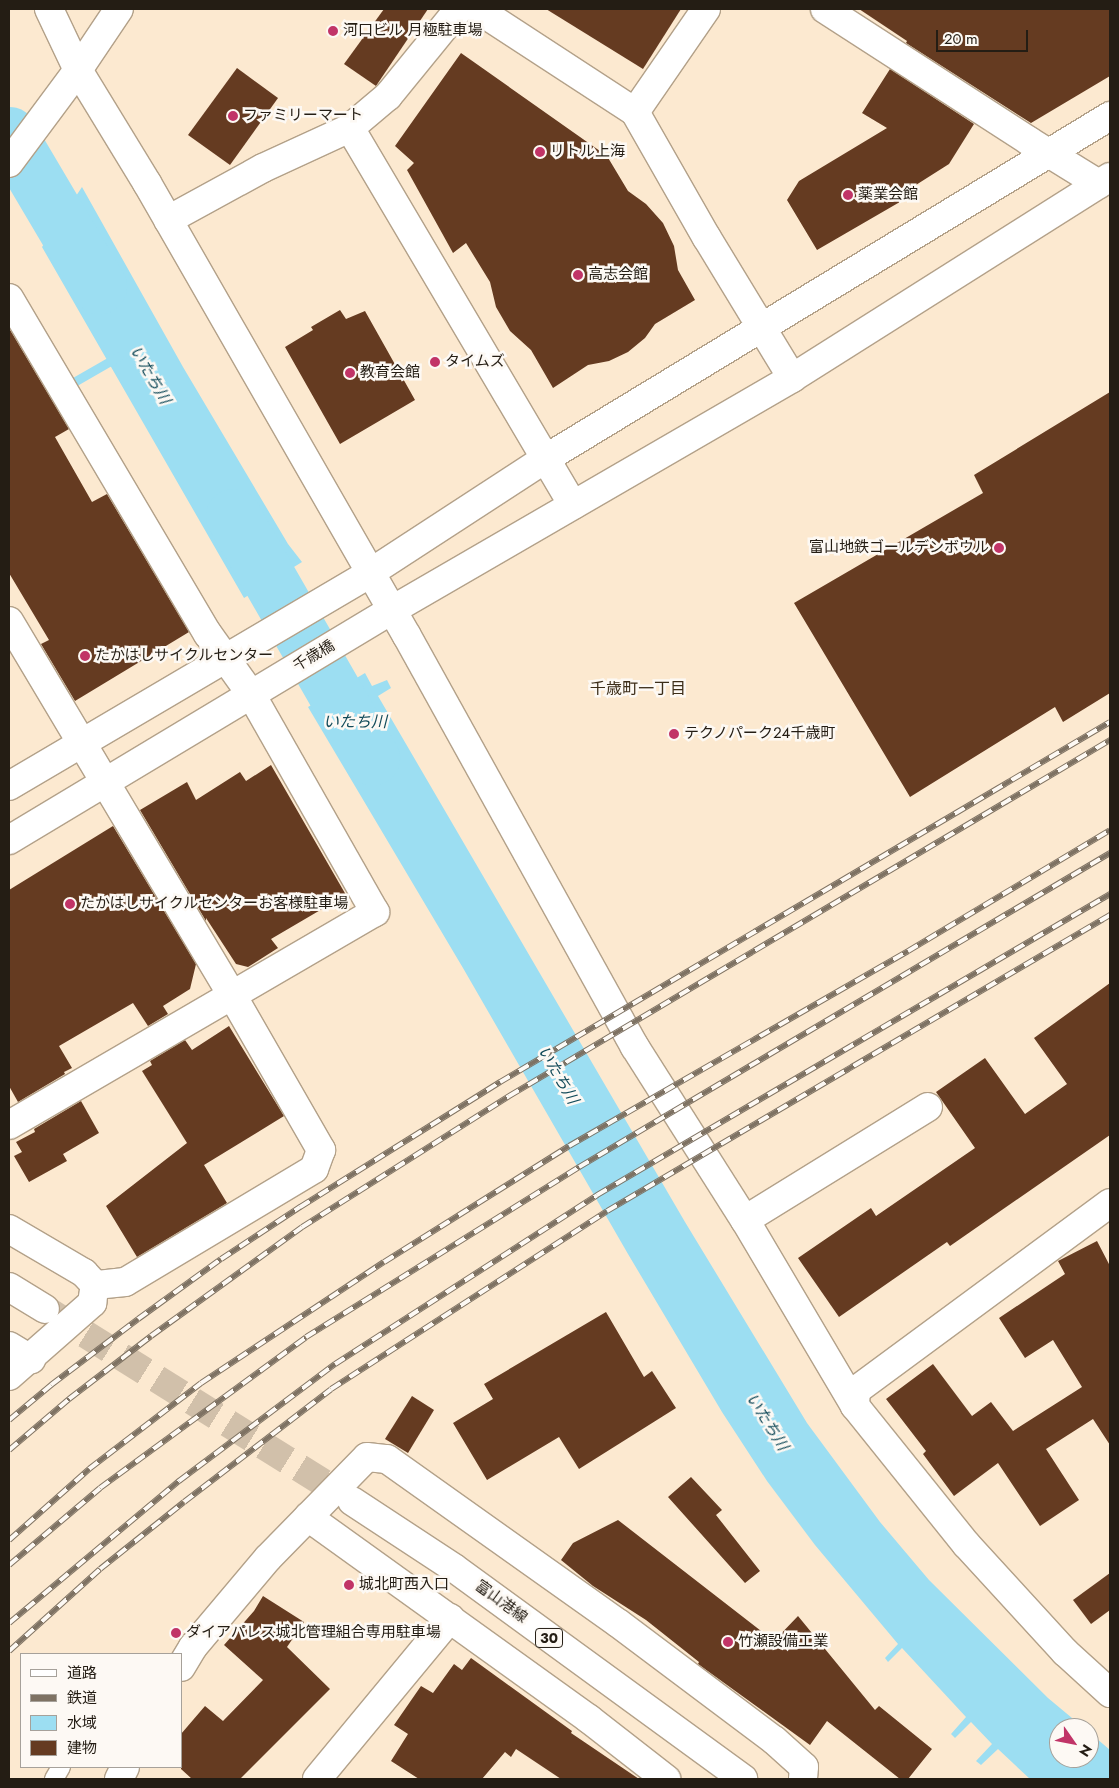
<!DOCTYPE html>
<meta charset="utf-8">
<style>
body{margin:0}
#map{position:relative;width:1119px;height:1788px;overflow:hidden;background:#fce9d0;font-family:Jost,"Noto Sans JP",sans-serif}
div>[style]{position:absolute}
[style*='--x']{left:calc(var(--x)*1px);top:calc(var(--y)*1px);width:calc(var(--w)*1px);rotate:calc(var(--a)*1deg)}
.water>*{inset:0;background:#9cdef2}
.stream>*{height:9px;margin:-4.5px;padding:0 4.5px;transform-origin:4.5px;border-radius:4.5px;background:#9cdef2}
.river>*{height:55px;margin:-27.5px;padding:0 27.5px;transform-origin:27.5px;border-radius:27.5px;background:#9cdef2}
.building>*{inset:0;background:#653b21}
.primary-tunnel>*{height:28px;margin-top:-14px;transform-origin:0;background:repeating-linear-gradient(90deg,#d1c0aa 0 28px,transparent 0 42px)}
.roads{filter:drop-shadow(1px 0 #b3a189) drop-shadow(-1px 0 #b3a189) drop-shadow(0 1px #b3a189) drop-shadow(0 -1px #b3a189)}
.service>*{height:18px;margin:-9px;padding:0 9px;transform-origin:9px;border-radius:9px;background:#fff}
.minor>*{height:28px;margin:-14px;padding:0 14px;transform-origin:14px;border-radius:14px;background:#fff}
.tertiary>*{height:28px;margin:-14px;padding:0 14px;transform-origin:14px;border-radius:14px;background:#fff}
.primary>*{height:28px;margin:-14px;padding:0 14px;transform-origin:14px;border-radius:14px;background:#fff}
.rail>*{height:5.5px;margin-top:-2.75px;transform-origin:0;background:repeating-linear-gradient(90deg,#fdf9f4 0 11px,#7e7263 0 22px);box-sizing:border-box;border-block:1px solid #7e7263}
.dots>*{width:14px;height:14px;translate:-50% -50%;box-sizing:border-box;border:2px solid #fdf9f4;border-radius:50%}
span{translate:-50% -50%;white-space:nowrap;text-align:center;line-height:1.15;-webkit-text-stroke:5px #fdf9f4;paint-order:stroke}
.shield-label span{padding:1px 4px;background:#fdf9f4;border:1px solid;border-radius:4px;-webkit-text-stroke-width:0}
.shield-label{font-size:14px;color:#241d14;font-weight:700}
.poi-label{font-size:15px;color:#241d14}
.left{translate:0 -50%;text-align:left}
.right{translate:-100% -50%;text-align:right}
.street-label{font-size:15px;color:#241d14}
.water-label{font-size:16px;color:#124b5a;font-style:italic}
.neighbourhood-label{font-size:16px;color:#3c2d18}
.frame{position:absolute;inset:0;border:10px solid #241d14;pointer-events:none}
.legend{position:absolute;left:20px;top:1653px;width:162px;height:115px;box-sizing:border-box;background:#fdf9f4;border:1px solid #a6a19a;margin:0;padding:6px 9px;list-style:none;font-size:15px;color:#241d14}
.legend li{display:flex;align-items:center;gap:10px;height:25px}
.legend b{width:25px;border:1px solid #a6a19a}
.north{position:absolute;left:1049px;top:1718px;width:50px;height:50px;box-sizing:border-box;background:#fdf9f4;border:1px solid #a6a19a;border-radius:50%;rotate:123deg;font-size:14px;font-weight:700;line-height:20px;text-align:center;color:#241d14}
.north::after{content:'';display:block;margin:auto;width:18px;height:22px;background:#c13467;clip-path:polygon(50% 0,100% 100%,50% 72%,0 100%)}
.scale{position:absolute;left:936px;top:30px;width:92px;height:22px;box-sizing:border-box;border:2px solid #241d14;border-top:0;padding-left:6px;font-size:15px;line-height:18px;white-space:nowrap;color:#241d14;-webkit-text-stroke:4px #fdf9f4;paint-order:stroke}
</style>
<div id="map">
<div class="water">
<i style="clip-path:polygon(82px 187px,183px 367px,288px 544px,302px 562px,244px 598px,42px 247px)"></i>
<i style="clip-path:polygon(365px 673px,372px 686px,387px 680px,391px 688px,378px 696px,685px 1222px,807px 1423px,880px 1522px,929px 1580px,1048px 1698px,1084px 1728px,1059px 1728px,1059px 1758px,1089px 1758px,1089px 1732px,1110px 1750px,1110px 1779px,1030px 1779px,998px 1749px,981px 1765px,976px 1761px,992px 1744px,971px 1722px,955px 1738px,951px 1734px,966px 1717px,902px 1648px,888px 1662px,885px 1658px,898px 1644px,815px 1545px,767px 1481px,722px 1412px,628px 1254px,463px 968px,308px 707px)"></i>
</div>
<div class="stream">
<i style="--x:39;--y:402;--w:92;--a:-29.9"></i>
</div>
<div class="river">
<i style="--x:9;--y:134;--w:177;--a:59.4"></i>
<i style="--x:233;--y:516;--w:279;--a:60.1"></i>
</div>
<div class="building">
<i style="clip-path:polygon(384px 9px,428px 9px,376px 86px,344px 64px)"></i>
<i style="clip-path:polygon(546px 9px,681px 9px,643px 69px)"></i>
<i style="clip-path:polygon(859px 9px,1110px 9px,1110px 76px,1031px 123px,906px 43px,907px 41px)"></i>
<i style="clip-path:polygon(461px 53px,607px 156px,628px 191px,646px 204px,663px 223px,674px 246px,678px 270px,695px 300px,655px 324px,645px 338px,628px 352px,609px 361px,588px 365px,553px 388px,531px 350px,510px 331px,496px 307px,490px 282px,466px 243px,453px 253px,407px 170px,414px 163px,395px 146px)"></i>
<i style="clip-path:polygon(237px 68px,278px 98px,230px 165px,188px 135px)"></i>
<i style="clip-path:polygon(890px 69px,974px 124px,949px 164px,908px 190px,905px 199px,817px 250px,787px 200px,799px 181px,887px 128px,862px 113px)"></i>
<i style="clip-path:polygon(340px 310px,346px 319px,365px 311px,415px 400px,340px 444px,285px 347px,313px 330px,311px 327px)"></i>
<i style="clip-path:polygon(9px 328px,69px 429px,55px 437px,92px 502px,107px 494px,189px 632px,75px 701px,41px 644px,49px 640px,9px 573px)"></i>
<i style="clip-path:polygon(1110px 392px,1110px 693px,1063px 722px,1055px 707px,910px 797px,794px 603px,983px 493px,974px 475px)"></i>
<i style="clip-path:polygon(271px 765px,346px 895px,271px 939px,278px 948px,248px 967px,236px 964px,206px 918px,206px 921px,140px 810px,187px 782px,196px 800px,240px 772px,246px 781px)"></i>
<i style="clip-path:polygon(113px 826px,196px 964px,190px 989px,163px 1006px,168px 1014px,148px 1026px,133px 1003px,59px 1046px,72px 1068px,64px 1072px,65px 1074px,18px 1102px,9px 1086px,9px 890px)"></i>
<i style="clip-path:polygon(1110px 983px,1110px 1135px,950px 1246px,947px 1242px,839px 1317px,798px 1258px,871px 1208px,876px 1216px,975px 1148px,936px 1092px,985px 1058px,1025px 1114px,1067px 1084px,1034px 1038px)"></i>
<i style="clip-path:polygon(229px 1026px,284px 1116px,204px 1165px,227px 1203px,137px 1257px,106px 1206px,187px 1143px,142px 1071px,152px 1065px,150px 1061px,185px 1040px,192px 1050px)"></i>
<i style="clip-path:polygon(81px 1101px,99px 1133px,63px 1154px,67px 1161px,29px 1182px,14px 1156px,22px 1152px,16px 1142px,35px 1132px,34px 1129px)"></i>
<i style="clip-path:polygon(1097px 1241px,1110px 1266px,1110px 1445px,1093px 1419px,1046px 1449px,1079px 1500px,1040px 1526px,998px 1463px,954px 1496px,923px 1454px,926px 1451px,886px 1399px,933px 1364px,972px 1416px,991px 1402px,1013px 1431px,1082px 1387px,1053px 1340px,1025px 1358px,999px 1318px,1065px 1274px,1058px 1261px)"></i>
<i style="clip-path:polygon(606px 1312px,644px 1377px,652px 1371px,676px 1408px,579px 1469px,559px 1437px,487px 1480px,453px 1423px,493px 1399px,484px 1384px)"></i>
<i style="clip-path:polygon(412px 1396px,434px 1410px,408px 1453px,385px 1439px)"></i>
<i style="clip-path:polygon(691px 1477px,722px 1510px,716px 1515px,760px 1571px,745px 1583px,668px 1497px)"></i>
<i style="clip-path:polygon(618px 1520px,774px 1641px,798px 1616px,875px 1710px,879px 1706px,932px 1749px,908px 1779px,900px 1779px,827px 1721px,810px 1745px,698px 1664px,699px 1662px,646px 1620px,593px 1586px,561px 1560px,573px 1543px)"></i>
<i style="clip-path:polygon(1110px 1573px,1110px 1610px,1091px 1624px,1073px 1600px)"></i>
<i style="clip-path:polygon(263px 1596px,304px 1622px,287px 1647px,330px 1689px,240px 1779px,192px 1779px,181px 1769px,181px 1734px,205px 1706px,223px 1721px,263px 1680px,224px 1645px,254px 1611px)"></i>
<i style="clip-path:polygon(471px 1658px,572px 1731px,571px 1733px,639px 1779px,561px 1779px,516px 1749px,511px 1757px,505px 1752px,482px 1779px,419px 1779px,391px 1761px,408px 1734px,394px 1725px,421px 1686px,433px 1693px,454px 1664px,462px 1670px)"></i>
</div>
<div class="primary-tunnel">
<i style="--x:50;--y:1312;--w:356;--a:32"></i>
</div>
<div class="roads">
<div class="service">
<i style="--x:54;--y:1779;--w:14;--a:-60"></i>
</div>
<div class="minor">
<i style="--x:477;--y:9;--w:189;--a:33.1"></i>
<i style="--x:635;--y:112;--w:145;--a:60.3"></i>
<i style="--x:707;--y:238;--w:164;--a:58.7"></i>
<i style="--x:825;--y:9;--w:243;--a:32.9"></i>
<i style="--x:1029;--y:141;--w:82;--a:31.6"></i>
<i style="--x:78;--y:70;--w:132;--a:58.6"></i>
<i style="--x:147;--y:183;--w:522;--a:60.15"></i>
<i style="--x:407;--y:636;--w:470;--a:61"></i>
<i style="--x:635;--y:1047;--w:205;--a:57.6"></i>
<i style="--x:745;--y:1220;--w:216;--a:59.4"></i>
<i style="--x:635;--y:112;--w:125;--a:-55.4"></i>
<i style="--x:350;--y:128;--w:438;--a:59.4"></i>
<i style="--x:168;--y:220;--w:108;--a:-28.7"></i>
<i style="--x:263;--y:168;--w:96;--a:-24.7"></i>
<i style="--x:350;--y:128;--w:50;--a:-40.1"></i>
<i style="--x:388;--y:96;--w:112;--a:-50.8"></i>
<i style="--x:9;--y:298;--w:391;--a:59.4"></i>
<i style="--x:208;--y:634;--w:74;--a:54.4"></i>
<i style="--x:251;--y:694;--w:251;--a:60.4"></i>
<i style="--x:375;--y:912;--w:423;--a:149.8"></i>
<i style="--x:9;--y:621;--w:435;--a:59.2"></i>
<i style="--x:232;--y:995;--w:179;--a:60.1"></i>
<i style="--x:321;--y:1150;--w:20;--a:110"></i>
<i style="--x:314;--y:1169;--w:220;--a:149.1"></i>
<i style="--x:125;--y:1282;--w:30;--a:174"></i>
<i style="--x:1110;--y:1203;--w:315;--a:143.6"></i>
<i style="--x:856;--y:1390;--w:16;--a:94"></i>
<i style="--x:855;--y:1406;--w:177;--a:51.2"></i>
<i style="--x:966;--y:1544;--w:147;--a:47.5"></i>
<i style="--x:1065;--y:1652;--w:61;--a:42.3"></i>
<i style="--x:745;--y:1220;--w:215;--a:-31.7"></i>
<i style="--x:9;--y:1229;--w:87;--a:30.4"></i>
<i style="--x:84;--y:1273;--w:16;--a:47"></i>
<i style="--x:9;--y:1346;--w:26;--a:31"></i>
<i style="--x:9;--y:1376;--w:111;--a:-41.3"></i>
<i style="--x:92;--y:1303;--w:18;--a:-81"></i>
<i style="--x:308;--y:1517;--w:346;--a:35.7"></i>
<i style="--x:589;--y:1719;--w:98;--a:37.9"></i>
<i style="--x:181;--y:1667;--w:23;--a:-59"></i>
<i style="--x:193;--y:1647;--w:116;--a:-49.9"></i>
<i style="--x:268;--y:1558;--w:141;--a:-45.6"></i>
<i style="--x:367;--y:1457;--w:20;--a:6"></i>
<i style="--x:387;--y:1459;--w:283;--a:35.4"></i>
<i style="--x:618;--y:1623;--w:195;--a:36.9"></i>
<i style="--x:774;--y:1740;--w:40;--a:42"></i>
<i style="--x:804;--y:1767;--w:12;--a:95"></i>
<i style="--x:119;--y:1779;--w:13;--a:-63"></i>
<i style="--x:317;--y:1779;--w:209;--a:-50.4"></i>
</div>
<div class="tertiary">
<i style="--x:49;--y:9;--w:68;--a:64.6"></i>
<i style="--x:9;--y:163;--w:116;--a:-53.4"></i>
<i style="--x:78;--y:70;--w:73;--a:-56.1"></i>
<i style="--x:9;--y:786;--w:419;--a:-30.5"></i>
<i style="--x:370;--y:573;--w:209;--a:-33.1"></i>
<i style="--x:545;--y:459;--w:661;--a:-31.26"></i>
<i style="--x:9;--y:840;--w:447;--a:-31"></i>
<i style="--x:392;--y:610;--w:462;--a:-30.1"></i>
<i style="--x:792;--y:378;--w:376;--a:-32.3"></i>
</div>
<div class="primary">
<i style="--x:9;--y:1287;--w:42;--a:31.4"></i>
<i style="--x:352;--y:1501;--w:122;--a:33.3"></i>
<i style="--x:454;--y:1568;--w:358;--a:36.1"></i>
</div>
</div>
<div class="rail">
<i style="--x:9;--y:1420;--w:55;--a:-39.8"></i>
<i style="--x:51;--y:1385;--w:109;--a:-37.2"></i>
<i style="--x:138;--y:1319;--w:102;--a:-35.9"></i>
<i style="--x:221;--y:1259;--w:95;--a:-33.4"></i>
<i style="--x:300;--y:1207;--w:236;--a:-32"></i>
<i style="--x:500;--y:1082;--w:708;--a:-30.55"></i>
<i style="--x:9;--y:1450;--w:79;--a:-40.4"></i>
<i style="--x:69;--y:1399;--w:103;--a:-37.5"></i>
<i style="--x:151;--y:1336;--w:186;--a:-35.8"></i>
<i style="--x:302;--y:1227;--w:245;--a:-32.3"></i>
<i style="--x:509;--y:1096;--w:699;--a:-30.64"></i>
<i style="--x:9;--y:1540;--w:107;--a:-41.6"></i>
<i style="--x:89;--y:1469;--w:141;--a:-37.5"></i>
<i style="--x:201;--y:1383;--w:219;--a:-33.5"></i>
<i style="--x:384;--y:1262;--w:218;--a:-32.1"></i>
<i style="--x:569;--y:1146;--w:391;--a:-29.9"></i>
<i style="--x:908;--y:951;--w:235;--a:-30.9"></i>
<i style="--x:9;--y:1565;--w:119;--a:-40.2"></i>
<i style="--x:100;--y:1488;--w:255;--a:-36.2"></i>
<i style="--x:306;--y:1337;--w:322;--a:-31.9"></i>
<i style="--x:579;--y:1167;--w:617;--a:-30.6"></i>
<i style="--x:9;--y:1623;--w:222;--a:-39.9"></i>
<i style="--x:179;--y:1481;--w:195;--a:-36.9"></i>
<i style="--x:335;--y:1364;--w:312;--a:-32.8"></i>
<i style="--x:597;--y:1195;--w:595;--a:-30.4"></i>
<i style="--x:9;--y:1651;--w:122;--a:-42"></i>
<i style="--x:100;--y:1569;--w:107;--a:-38.6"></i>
<i style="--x:184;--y:1502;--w:185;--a:-37.5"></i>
<i style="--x:331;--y:1389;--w:328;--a:-32.8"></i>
<i style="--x:607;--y:1211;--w:584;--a:-30.48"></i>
</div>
<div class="dots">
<i style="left:333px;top:31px;background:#c13467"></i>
<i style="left:233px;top:116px;background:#c13467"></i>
<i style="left:540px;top:152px;background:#c13467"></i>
<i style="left:848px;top:195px;background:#c13467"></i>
<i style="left:578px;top:275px;background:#c13467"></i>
<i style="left:435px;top:362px;background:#c13467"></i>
<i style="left:350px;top:373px;background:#c13467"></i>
<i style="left:999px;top:548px;background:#c13467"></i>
<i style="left:85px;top:656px;background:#c13467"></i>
<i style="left:674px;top:734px;background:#c13467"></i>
<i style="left:70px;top:904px;background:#c13467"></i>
<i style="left:349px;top:1585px;background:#c13467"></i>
<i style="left:176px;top:1633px;background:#c13467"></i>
<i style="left:728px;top:1642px;background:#c13467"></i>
</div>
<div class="shield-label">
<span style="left:549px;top:1638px">30</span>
</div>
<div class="poi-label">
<span class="left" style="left:343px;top:31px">河口ビル 月極駐車場</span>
<span class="left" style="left:243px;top:116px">ファミリーマート</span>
<span class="left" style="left:550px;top:152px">リトル上海</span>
<span class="left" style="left:858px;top:195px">薬業会館</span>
<span class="left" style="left:588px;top:275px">高志会館</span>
<span class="left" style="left:445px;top:362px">タイムズ</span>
<span class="left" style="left:360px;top:373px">教育会館</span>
<span class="right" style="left:989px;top:548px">富山地鉄ゴールデンボウル</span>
<span class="left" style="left:95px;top:656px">たかはしサイクルセンター</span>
<span class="left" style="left:684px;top:734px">テクノパーク２４千歳町</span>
<span class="left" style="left:80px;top:904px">たかはしサイクルセンターお客様駐車場</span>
<span class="left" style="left:359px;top:1585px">城北町西入口</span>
<span class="left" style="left:186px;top:1633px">ダイアパレス城北管理組合専用駐車場</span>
<span class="left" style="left:738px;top:1642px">竹瀬設備工業</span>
</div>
<div class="street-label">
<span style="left:314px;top:656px;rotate:-31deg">千歳橋</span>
<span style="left:501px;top:1602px;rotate:36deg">富山港線</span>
</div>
<div class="water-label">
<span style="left:150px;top:375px;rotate:60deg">いたち川</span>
<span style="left:355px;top:722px">いたち川</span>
<span style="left:558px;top:1075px;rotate:60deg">いたち川</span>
<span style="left:767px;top:1422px;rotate:58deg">いたち川</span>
</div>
<div class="neighbourhood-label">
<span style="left:638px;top:689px">千歳町一丁目</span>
</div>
<div class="frame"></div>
<ul class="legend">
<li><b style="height:6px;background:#fff"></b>道路</li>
<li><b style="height:6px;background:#7e7263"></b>鉄道</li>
<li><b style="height:14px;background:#9cdef2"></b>水域</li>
<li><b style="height:14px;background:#653b21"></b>建物</li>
</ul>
<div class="north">N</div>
<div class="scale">20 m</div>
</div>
